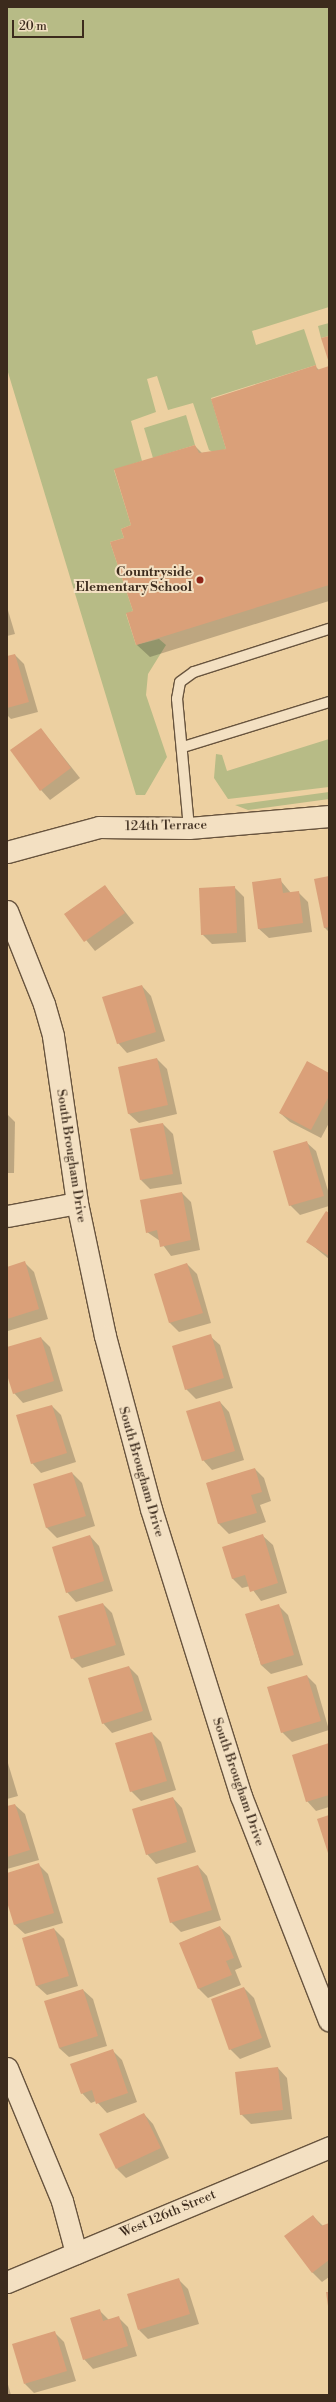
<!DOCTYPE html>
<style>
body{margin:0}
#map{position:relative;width:336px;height:2402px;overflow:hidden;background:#edd0a1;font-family:"Libre Bodoni",serif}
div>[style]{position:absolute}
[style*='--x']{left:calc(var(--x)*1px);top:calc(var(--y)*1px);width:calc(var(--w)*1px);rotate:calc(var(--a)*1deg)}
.green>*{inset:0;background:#b7bb86}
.shadow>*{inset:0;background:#0003}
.building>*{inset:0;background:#daa079}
.roads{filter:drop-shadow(1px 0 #68543e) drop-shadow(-1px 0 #68543e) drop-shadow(0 1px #68543e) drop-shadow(0 -1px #68543e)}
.service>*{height:10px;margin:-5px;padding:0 5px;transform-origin:5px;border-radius:5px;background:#f3e0c2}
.minor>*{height:21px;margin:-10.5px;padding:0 10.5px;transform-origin:10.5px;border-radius:10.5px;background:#f3e0c2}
.dots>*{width:11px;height:11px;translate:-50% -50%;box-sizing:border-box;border:2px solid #f3e0c2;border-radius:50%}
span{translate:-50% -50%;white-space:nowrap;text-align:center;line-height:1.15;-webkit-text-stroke:4px #f3e0c2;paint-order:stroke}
.poi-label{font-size:13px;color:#3c2b1d;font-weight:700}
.right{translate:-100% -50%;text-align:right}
.street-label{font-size:13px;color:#3c2b1d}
.frame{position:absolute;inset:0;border:8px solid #3c2b1d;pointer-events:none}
.scale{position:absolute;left:12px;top:20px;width:72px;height:18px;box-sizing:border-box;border:2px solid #3c2b1d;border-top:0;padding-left:5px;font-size:12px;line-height:14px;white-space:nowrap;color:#3c2b1d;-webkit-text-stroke:3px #f3e0c2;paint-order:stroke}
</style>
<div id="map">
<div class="green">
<i style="clip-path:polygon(7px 7px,329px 7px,329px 307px,252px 331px,256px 345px,304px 329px,316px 365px,211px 398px,226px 449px,215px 453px,209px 450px,193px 403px,168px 410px,157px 376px,147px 379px,156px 412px,131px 421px,142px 461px,114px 470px,131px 525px,121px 529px,124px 538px,110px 542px,133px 611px,126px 614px,136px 645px,159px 639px,166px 645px,148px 674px,146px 695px,167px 757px,145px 795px,136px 795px,7px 369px)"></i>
<i style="clip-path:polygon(329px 323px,329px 336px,321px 338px,318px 326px)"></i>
<i style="clip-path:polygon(186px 415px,195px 445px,153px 458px,144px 428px)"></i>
<i style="clip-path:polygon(329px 739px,329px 787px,228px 799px,214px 778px,216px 754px,222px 755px,227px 771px)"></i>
<i style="clip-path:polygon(329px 792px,329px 799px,248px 810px,235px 805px)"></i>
</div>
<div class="shadow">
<i style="clip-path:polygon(315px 366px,319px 370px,329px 367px,329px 601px,150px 657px,137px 645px,127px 614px,134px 612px,126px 539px,132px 526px,195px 446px,202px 453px,228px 450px)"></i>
<i style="clip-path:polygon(7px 607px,15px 634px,7px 636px)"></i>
<i style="clip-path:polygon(15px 655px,24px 664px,38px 712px,11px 719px,7px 715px,7px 657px)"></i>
<i style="clip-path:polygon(41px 729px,80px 778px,50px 800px,41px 790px)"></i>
<i style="clip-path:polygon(329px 877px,329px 932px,324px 927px)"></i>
<i style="clip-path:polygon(280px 880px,291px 893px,298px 892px,308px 902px,312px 932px,269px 938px,259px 929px,253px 883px)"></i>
<i style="clip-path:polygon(105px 886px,134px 923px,95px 951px,65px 914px)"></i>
<i style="clip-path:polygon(234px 887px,244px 897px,246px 942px,212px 944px,202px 934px)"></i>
<i style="clip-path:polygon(142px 986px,151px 996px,165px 1041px,127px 1053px,118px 1043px)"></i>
<i style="clip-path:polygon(157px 1059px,167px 1069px,177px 1114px,139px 1123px,129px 1114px,119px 1068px)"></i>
<i style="clip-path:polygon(329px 1074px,329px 1123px,321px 1138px,290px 1122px,280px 1113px)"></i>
<i style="clip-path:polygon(7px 1114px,15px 1122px,14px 1173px,7px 1173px)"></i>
<i style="clip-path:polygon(163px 1124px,173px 1134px,182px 1184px,150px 1189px,141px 1180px)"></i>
<i style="clip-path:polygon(306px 1142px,316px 1151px,329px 1194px,329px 1206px,300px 1215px,290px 1205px)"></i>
<i style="clip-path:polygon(182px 1193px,191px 1202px,200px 1250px,171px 1256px,160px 1241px,147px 1232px)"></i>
<i style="clip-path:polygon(329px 1214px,329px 1259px,308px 1242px)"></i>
<i style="clip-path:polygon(24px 1262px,34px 1272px,48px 1319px,8px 1331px,7px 1268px)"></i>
<i style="clip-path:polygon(187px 1264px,197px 1274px,211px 1323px,179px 1332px,170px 1323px,155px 1274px)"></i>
<i style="clip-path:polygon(210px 1336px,220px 1345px,233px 1388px,196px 1399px,186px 1389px)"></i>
<i style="clip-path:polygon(41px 1338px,50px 1347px,63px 1391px,23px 1403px,14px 1393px,7px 1371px,7px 1348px)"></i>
<i style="clip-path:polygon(220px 1402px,229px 1412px,244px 1460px,212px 1470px,203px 1460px)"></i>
<i style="clip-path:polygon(52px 1406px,61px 1415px,76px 1462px,41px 1473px,32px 1463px)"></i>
<i style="clip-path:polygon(255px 1469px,264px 1478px,271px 1501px,260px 1505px,266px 1522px,229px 1534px,219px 1524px,207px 1483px)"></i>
<i style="clip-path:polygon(72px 1473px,82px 1483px,95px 1526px,57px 1538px,47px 1528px,34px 1485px)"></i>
<i style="clip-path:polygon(90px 1536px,99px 1546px,113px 1591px,76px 1602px,67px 1592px)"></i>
<i style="clip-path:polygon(263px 1536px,273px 1545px,287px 1593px,261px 1601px,250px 1586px,242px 1588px,233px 1579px,223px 1548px)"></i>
<i style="clip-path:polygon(103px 1604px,112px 1613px,125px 1655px,82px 1668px,72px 1658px)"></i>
<i style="clip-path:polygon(278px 1605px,288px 1615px,303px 1665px,271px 1674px,261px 1665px,246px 1615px)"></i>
<i style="clip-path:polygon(129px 1667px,138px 1676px,152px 1720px,112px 1733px,103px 1723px)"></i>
<i style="clip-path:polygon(307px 1676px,316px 1685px,329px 1730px,292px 1742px,282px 1732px)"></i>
<i style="clip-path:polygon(152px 1733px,161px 1742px,176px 1790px,141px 1801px,131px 1791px)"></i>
<i style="clip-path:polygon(329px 1745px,329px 1807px,316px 1811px,307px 1801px)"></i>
<i style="clip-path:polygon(7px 1760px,18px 1796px,7px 1799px)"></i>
<i style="clip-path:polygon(173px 1798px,182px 1808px,196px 1852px,156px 1864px,147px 1854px)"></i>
<i style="clip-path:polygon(15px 1805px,25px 1814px,39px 1860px,7px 1869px,7px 1807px)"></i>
<i style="clip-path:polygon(38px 1864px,48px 1874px,63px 1923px,25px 1934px,15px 1925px,7px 1898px,7px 1874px)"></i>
<i style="clip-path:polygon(198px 1866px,207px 1876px,221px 1920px,181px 1932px,171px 1922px)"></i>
<i style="clip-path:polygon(220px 1927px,230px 1936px,242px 1967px,235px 1970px,241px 1985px,208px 1998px,199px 1989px,180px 1943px)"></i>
<i style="clip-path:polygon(54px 1929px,64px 1939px,78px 1986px,47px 1995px,37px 1986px,23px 1939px)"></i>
<i style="clip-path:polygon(244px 1988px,254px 1998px,271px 2047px,240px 2059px,230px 2049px)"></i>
<i style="clip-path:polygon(83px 1990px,93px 1999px,107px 2046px,69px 2057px,59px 2048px)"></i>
<i style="clip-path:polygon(113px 2051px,122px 2060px,137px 2102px,107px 2113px,96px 2101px,91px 2103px,82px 2093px)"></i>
<i style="clip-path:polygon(278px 2068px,287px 2078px,292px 2119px,251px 2124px,241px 2114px)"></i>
<i style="clip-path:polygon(144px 2114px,153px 2124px,169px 2158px,126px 2178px,117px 2169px)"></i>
<i style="clip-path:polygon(313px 2216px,323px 2226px,329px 2224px,329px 2277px,322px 2282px,312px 2272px)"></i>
<i style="clip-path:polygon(178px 2279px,188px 2289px,199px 2324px,148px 2339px,139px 2330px)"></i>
<i style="clip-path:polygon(99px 2310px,109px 2320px,118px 2317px,128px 2327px,137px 2356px,93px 2369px,84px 2359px)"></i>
<i style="clip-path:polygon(54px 2332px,64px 2342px,76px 2381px,34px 2393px,25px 2384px)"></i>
<i style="clip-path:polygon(7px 2381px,11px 2395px,7px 2395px)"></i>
</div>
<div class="building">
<i style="clip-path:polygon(329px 336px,329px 363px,321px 338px)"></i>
<i style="clip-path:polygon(316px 365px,317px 370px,329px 366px,329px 585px,136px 645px,126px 613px,133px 611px,110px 542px,124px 538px,121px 529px,131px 525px,114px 469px,195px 445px,199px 453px,226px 449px,211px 399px)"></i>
<i style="clip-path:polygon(15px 654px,29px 702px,7px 708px,7px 656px)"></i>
<i style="clip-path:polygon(41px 728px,71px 768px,40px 791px,10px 750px)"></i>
<i style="clip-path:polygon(329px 876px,329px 927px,324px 928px,314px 879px)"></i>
<i style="clip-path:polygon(281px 878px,283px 893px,299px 891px,303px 923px,258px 929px,252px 882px)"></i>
<i style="clip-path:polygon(105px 885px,125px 913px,84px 942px,64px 914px)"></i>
<i style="clip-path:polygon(235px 886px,237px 933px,201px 935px,199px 888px)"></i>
<i style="clip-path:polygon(142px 985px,156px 1032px,117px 1044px,102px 997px)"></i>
<i style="clip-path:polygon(157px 1058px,168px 1105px,128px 1114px,118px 1067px)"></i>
<i style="clip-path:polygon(307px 1061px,329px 1073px,329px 1096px,311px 1130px,279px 1113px)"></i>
<i style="clip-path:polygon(163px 1123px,173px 1174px,140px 1180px,130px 1129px)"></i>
<i style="clip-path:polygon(307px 1141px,324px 1196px,289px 1206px,273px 1151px)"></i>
<i style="clip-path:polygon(182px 1192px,191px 1240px,160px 1247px,157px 1230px,146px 1233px,140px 1200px)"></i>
<i style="clip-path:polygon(326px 1211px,329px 1213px,329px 1256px,306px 1242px)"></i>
<i style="clip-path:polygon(25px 1261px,39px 1309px,7px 1319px,7px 1267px)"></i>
<i style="clip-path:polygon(187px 1263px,203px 1313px,169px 1323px,154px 1274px)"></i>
<i style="clip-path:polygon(211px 1334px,224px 1378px,185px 1390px,172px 1346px)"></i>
<i style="clip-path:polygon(41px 1337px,54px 1381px,13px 1394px,7px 1375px,7px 1347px)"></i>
<i style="clip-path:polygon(220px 1401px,235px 1451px,202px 1461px,186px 1411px)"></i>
<i style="clip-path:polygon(52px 1405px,67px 1453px,31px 1464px,16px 1415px)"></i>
<i style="clip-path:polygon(255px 1468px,262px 1492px,251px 1495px,257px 1513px,218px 1524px,206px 1483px)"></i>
<i style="clip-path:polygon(72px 1472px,86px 1516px,46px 1528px,33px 1484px)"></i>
<i style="clip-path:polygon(263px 1534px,278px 1583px,250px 1592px,245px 1575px,232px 1579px,222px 1547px)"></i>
<i style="clip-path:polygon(90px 1535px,104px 1581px,66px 1593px,52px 1547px)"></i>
<i style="clip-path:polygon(103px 1603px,116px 1645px,71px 1659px,58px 1616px)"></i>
<i style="clip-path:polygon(279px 1604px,294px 1655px,261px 1665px,245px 1614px)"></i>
<i style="clip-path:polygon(129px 1666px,143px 1711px,102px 1724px,88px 1678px)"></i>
<i style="clip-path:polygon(307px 1675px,321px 1721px,281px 1733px,267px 1687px)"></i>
<i style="clip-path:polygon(152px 1732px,167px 1781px,130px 1792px,115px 1743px)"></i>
<i style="clip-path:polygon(329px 1743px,329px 1795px,306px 1802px,292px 1755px)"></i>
<i style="clip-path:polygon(173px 1797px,187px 1842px,146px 1855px,132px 1809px)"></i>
<i style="clip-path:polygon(15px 1804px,30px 1850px,7px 1857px,7px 1806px)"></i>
<i style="clip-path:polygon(329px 1815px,329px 1856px,317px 1819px)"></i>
<i style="clip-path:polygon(39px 1863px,54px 1913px,14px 1925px,7px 1902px,7px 1873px)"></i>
<i style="clip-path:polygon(198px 1865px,212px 1910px,170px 1923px,157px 1878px)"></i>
<i style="clip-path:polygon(220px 1926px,234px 1958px,226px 1961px,232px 1975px,198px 1989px,179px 1943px)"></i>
<i style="clip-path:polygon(54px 1928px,69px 1976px,36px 1986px,22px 1938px)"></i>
<i style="clip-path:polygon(244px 1987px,262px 2038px,229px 2050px,211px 1999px)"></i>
<i style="clip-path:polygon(83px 1989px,98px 2036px,59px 2048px,44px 2001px)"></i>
<i style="clip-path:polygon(113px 2049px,128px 2093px,96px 2104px,92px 2090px,81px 2094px,70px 2064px)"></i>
<i style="clip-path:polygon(278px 2067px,283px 2110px,240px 2115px,235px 2072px)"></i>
<i style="clip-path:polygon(144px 2113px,161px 2148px,116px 2169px,99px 2134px)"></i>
<i style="clip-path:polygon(313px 2215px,321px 2226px,329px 2223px,329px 2260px,312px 2273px,284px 2236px)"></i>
<i style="clip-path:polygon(179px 2278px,190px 2314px,138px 2330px,127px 2294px)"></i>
<i style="clip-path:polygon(326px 2292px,329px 2292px,329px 2306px,328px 2306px)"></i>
<i style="clip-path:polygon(100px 2309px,103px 2321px,119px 2316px,128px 2346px,83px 2360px,70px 2318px)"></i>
<i style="clip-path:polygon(55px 2331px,67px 2371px,24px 2384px,12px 2344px)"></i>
</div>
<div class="roads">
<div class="service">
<i style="--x:183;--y:747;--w:153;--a:-17.1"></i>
<i style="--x:189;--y:828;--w:130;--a:-95.3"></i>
<i style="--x:177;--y:699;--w:17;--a:-80"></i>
<i style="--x:180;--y:682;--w:17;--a:-36"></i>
<i style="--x:194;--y:672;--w:142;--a:-17.7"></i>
</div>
<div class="minor">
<i style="--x:7;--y:852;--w:95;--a:-15.2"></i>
<i style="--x:99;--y:827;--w:90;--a:0.6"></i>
<i style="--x:189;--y:828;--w:141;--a:-4.9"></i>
<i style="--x:7;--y:911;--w:100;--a:68.3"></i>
<i style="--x:44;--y:1004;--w:33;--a:74"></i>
<i style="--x:53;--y:1036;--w:169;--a:81.8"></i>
<i style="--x:77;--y:1203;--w:136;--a:78.1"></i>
<i style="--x:105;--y:1336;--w:179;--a:75.1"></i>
<i style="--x:151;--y:1509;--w:301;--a:72.6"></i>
<i style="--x:241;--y:1796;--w:241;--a:68.6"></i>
<i style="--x:7;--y:1216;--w:71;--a:-10.5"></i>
<i style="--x:7;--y:2068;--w:144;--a:67.5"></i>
<i style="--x:62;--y:2201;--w:54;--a:74.9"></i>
<i style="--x:7;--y:2282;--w:349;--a:-22.7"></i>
</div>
</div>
<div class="dots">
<i style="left:200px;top:580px;background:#8f2418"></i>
</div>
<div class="poi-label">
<span class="right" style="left:192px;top:580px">Countryside<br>Elementary School</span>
</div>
<div class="street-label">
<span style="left:166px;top:826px;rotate:-1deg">124th Terrace</span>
<span style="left:71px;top:1156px;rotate:81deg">South Brougham Drive</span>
<span style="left:141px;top:1472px;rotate:74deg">South Brougham Drive</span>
<span style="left:238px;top:1782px;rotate:71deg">South Brougham Drive</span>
<span style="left:168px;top:2214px;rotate:-23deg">West 126th Street</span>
</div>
<div class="frame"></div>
<div class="scale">20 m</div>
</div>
